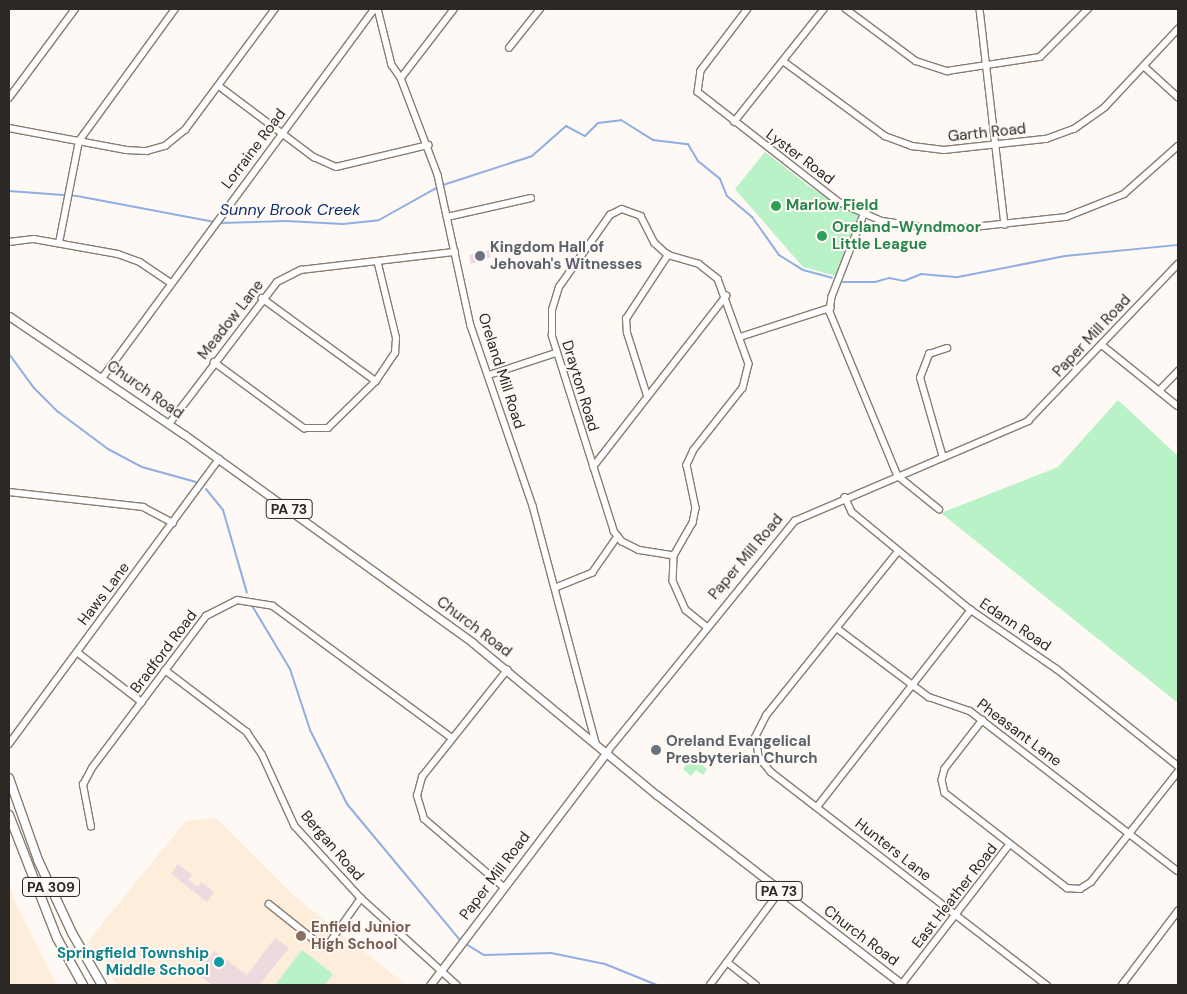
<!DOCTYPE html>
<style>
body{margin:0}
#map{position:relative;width:1187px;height:994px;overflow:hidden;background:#fef9f4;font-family:"DM Sans",sans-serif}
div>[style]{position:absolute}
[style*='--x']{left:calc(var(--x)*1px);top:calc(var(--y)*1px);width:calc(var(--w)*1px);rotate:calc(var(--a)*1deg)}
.built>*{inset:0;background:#fdedda}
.green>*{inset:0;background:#b9f2c6}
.stream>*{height:2px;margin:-1px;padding:0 1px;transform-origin:1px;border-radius:1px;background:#8eaee4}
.building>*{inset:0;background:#ecdadf}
.roads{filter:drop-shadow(1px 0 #877d72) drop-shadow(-1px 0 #877d72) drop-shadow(0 1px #877d72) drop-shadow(0 -1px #877d72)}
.minor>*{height:5.5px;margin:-2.75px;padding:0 2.75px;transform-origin:2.75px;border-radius:2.75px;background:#fff}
.major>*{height:7px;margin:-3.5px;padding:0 3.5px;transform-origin:3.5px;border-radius:3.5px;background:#fff}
.highway>*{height:8px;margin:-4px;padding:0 4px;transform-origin:4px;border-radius:4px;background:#fff}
.dots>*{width:14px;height:14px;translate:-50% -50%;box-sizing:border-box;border:2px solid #fef9f4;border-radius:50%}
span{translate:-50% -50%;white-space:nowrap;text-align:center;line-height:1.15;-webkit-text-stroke:4px #fef9f4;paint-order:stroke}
.shield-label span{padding:1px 4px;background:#fef9f4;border:1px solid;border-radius:4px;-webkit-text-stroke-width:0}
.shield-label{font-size:14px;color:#2c2823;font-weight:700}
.street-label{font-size:15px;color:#2c2823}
.leisure-label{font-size:15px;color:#27864d;font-weight:700}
.left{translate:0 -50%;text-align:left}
.worship-label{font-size:15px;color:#5b616d;font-weight:700}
.education-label{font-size:15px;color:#785e54;font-weight:700}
.culture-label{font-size:15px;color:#0d838f;font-weight:700}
.right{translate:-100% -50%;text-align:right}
.water-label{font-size:16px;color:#0b2f6d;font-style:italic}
.frame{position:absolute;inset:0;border:10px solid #2c2823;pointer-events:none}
</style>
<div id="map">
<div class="built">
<i style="clip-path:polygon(216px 818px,294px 896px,406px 985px,117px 985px,88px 941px,186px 821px)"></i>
<i style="clip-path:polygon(9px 884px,16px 904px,57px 985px,9px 985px)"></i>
</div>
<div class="green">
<i style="clip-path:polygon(765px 152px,810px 187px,860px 217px,836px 276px,803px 267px,735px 189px)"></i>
<i style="clip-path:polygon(1118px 400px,1178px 456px,1178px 703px,941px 513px,1058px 467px)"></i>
<i style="clip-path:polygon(692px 757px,707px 769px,703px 775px,696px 770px,691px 776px,683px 769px)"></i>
<i style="clip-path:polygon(302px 950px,333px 974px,325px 985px,275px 985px)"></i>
</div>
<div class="stream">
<i style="--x:443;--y:185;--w:94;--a:-18"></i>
<i style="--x:532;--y:156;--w:45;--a:-41.4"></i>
<i style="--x:566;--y:126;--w:21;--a:28"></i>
<i style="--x:585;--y:136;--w:18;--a:-45"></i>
<i style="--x:598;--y:123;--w:23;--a:-7"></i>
<i style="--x:621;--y:120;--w:38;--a:32"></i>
<i style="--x:653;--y:140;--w:35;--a:7"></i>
<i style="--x:688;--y:144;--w:20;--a:60"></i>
<i style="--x:698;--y:161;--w:28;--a:39"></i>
<i style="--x:720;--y:179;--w:18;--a:68"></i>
<i style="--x:727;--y:196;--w:33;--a:40"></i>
<i style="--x:752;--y:217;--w:47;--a:54.6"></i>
<i style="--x:779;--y:255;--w:28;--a:32"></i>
<i style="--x:803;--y:270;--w:30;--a:15"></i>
<i style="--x:9;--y:191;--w:68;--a:4.2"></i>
<i style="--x:77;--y:196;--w:140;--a:10.7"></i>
<i style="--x:220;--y:223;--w:66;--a:-1.7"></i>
<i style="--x:286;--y:221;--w:57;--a:3"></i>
<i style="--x:343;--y:224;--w:36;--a:-6"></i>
<i style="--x:379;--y:220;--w:68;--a:-29.2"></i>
<i style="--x:843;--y:282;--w:32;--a:0"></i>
<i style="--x:875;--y:282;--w:15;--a:-16"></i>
<i style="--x:889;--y:278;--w:15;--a:11"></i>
<i style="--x:904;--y:281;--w:18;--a:-22"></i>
<i style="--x:921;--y:274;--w:37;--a:5"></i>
<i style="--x:958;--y:277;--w:109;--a:-11.1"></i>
<i style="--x:1065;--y:256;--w:114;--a:-5.6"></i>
<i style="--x:9;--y:354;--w:42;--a:53.7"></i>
<i style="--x:34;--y:388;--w:33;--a:45"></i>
<i style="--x:57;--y:411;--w:64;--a:36.7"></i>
<i style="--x:108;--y:449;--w:38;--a:28"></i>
<i style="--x:142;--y:467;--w:56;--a:15.5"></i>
<i style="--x:206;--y:489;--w:27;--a:51"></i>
<i style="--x:223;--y:510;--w:86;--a:73.9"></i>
<i style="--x:251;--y:604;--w:76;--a:59"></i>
<i style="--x:290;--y:669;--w:64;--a:71.8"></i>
<i style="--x:310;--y:730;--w:83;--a:63.4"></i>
<i style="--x:347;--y:804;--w:177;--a:50.3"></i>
<i style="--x:464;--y:943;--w:23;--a:31"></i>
<i style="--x:484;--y:955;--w:67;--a:-1.7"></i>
<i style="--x:551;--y:953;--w:55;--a:11.5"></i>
<i style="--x:605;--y:964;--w:56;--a:22"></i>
</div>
<div class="building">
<i style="clip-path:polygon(489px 250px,491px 257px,471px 264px,469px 255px)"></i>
<i style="clip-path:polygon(178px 864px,192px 875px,188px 879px,198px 887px,201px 882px,214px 892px,207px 902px,171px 874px)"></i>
<i style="clip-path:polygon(275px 938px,289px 948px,259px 985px,212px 985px,197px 974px,214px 951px,247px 975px)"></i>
</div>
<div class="roads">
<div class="minor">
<i style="--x:378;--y:9;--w:58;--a:76"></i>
<i style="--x:392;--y:65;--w:16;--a:55"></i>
<i style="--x:401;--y:78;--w:104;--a:69.1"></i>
<i style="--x:438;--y:175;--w:155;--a:77.7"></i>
<i style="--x:471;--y:326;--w:190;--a:71"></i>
<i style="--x:533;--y:506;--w:245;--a:75.1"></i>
<i style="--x:748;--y:9;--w:78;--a:127.2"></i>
<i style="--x:701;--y:71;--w:21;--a:98"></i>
<i style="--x:698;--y:92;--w:179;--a:38"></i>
<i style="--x:839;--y:202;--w:47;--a:23.8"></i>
<i style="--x:882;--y:221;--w:65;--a:8"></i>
<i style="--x:946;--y:230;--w:121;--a:-6.2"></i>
<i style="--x:1066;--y:217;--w:62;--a:-21.6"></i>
<i style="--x:1124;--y:194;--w:72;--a:-41.6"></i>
<i style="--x:846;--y:9;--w:87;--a:36.6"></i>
<i style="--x:916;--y:61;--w:33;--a:18"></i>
<i style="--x:947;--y:71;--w:94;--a:-8.6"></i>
<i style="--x:1040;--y:57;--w:68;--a:-45"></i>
<i style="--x:980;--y:9;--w:217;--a:83.4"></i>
<i style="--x:509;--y:48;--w:50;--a:-51.5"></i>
<i style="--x:783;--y:61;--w:127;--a:36.3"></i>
<i style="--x:885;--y:136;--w:29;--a:20"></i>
<i style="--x:912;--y:146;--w:32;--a:7"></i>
<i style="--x:944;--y:150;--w:103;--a:-6.2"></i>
<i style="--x:1046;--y:139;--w:30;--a:-20"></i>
<i style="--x:1074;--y:129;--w:38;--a:-35"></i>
<i style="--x:1105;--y:107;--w:107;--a:-46.9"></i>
<i style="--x:1144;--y:66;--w:46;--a:42.4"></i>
<i style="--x:401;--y:78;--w:87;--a:-52.5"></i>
<i style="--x:219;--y:86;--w:119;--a:36.8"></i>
<i style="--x:314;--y:157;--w:24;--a:24"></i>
<i style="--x:336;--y:167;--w:95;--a:-13.4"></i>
<i style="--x:9;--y:98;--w:111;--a:-53.4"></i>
<i style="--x:734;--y:122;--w:144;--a:-51.5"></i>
<i style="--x:9;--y:128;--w:119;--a:10.6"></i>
<i style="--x:126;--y:150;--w:21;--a:3"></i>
<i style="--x:147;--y:151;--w:19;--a:-16"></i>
<i style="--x:165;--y:146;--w:26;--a:-39"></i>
<i style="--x:185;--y:130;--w:151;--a:-53.4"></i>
<i style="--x:864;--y:215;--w:88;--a:111.3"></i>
<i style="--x:832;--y:297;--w:15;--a:98"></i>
<i style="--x:830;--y:312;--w:178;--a:67.5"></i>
<i style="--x:898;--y:476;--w:53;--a:38.8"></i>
<i style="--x:447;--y:217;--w:86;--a:-12.7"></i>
<i style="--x:9;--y:242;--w:25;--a:-7"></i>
<i style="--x:34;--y:239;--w:85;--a:10.1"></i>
<i style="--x:118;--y:254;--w:23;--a:20"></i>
<i style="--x:140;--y:262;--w:37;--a:34"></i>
<i style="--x:59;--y:243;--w:104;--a:-78.9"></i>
<i style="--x:79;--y:141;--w:163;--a:-54"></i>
<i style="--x:262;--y:298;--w:141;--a:36.1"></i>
<i style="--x:740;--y:337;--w:95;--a:-17.9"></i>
<i style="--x:1102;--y:345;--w:97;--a:38.8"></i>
<i style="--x:214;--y:362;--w:112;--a:36.3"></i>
<i style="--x:304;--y:428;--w:24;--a:0"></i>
<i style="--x:328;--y:428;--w:67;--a:-44.4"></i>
<i style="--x:376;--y:381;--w:34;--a:-56"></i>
<i style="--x:395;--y:353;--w:15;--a:-86"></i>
<i style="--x:396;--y:338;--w:76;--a:-103.7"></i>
<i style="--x:489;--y:375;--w:71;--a:-18.2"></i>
<i style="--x:103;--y:377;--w:457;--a:-53.6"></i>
<i style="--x:1159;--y:391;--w:28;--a:-46"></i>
<i style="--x:647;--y:396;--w:66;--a:-107.6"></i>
<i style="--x:627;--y:333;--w:14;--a:-94"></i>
<i style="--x:626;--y:319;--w:77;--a:-56.7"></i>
<i style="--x:169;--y:424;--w:178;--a:-52.7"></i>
<i style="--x:277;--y:282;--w:27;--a:-27"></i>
<i style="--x:301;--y:270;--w:155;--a:-6.7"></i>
<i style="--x:943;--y:458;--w:83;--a:-106"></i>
<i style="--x:920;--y:378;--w:26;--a:-69"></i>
<i style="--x:929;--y:354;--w:19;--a:-18"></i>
<i style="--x:593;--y:467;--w:217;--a:-52.1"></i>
<i style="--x:9;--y:492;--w:135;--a:6.4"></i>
<i style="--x:143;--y:507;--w:34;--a:28"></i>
<i style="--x:845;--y:497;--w:17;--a:65"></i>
<i style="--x:852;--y:512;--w:154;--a:39.5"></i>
<i style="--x:971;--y:610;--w:104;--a:34.5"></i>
<i style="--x:1057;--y:669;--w:155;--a:38.7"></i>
<i style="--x:899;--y:551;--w:211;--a:128.8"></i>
<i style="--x:767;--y:715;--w:25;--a:117"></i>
<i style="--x:756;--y:737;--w:20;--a:81"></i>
<i style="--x:759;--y:757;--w:19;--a:51"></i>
<i style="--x:771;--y:772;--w:349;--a:37.7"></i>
<i style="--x:674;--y:556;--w:36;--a:-171"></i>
<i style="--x:638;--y:550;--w:18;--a:-153"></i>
<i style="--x:622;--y:542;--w:13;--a:-129"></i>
<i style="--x:614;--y:532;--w:206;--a:-107.6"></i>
<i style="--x:552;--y:336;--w:26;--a:-90"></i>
<i style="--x:552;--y:310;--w:24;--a:-73"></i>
<i style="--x:559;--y:287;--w:88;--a:-54.7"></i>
<i style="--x:610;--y:215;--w:13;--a:-27"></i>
<i style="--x:622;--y:209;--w:20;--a:20"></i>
<i style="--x:641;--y:216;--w:30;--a:63"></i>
<i style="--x:655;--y:243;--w:18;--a:43"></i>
<i style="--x:668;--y:255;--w:32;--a:16"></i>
<i style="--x:699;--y:264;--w:24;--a:38"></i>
<i style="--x:718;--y:279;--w:90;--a:70"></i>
<i style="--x:749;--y:364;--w:25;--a:104"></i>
<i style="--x:743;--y:388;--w:79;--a:128.3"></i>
<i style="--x:694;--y:450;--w:17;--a:115"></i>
<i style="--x:687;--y:465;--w:44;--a:78.2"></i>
<i style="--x:696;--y:508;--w:15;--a:101"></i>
<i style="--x:693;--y:523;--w:38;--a:120"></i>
<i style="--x:674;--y:556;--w:25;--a:92"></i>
<i style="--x:673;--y:581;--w:32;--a:66"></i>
<i style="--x:686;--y:610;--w:26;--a:39"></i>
<i style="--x:557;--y:587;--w:38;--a:-22"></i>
<i style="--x:592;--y:573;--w:44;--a:-55.2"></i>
<i style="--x:838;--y:629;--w:114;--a:36.8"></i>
<i style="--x:929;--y:697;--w:43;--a:18.9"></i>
<i style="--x:970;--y:711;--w:262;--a:37.6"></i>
<i style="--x:77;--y:652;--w:82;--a:37.6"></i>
<i style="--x:165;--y:670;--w:103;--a:37.1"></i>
<i style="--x:247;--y:732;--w:27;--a:56"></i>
<i style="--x:262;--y:754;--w:79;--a:65.4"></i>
<i style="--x:295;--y:826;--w:98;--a:47.5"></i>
<i style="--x:361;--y:898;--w:130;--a:42.2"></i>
<i style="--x:983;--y:720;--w:62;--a:127.8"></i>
<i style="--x:945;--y:769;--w:11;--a:105"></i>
<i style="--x:942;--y:780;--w:13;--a:77"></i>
<i style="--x:945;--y:793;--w:155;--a:37.9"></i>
<i style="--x:1067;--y:888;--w:13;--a:4"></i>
<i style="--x:1080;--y:889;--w:13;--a:-32"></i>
<i style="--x:1091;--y:882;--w:140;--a:-51.7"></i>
<i style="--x:9;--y:744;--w:354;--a:-53.6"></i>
<i style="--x:607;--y:752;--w:298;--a:-50.9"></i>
<i style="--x:795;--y:521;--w:254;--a:-23.2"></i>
<i style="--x:1028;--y:421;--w:217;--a:-46.3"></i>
<i style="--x:817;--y:807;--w:250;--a:-52"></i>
<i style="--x:91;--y:827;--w:43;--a:-100.8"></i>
<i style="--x:83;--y:785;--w:19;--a:-62"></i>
<i style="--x:92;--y:768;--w:190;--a:-53.1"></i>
<i style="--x:206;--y:616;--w:35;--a:-27"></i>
<i style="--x:237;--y:600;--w:36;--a:9"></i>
<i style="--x:273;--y:606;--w:222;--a:36.4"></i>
<i style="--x:503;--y:887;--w:104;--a:-139.3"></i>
<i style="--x:424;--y:819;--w:24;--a:-107"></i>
<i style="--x:417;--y:796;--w:20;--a:-75"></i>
<i style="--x:422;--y:777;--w:137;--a:-51.5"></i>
<i style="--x:269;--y:904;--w:68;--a:38.4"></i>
<i style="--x:322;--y:946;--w:6;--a:-9"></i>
<i style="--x:328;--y:945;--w:57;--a:-54.9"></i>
<i style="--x:727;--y:962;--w:37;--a:38"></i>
<i style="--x:902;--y:984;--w:175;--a:-52.4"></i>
<i style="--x:710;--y:985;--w:117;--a:-53.3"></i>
<i style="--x:1122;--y:985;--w:93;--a:-52.9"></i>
</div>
<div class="major">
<i style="--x:9;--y:316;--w:212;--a:34.1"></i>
<i style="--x:185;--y:435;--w:355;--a:35.8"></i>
<i style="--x:473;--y:643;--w:239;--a:39.6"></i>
<i style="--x:657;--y:795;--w:311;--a:37.7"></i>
<i style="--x:430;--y:985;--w:293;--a:-52.8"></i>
</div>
<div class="highway">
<i style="--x:9;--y:778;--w:87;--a:70.5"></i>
<i style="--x:38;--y:860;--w:81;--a:65"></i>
<i style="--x:72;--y:933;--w:60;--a:60"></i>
<i style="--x:9;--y:815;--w:132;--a:68.7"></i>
<i style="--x:57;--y:938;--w:54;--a:61"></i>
</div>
</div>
<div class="dots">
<i style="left:776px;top:206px;background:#2e9e5b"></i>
<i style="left:822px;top:236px;background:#2e9e5b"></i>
<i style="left:480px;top:256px;background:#6b7280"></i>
<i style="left:656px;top:750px;background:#6b7280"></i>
<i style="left:301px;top:936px;background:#8d6e63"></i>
<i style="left:219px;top:962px;background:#0f9aa8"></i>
</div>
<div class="shield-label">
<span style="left:289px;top:509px">PA 73</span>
<span style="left:51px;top:887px">PA 309</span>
<span style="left:779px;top:891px">PA 73</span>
</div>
<div class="street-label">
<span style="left:987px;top:133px;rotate:-6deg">Garth Road</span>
<span style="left:254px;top:149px;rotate:-53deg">Lorraine Road</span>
<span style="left:800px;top:157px;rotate:37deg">Lyster Road</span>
<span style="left:231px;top:320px;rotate:-52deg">Meadow Lane</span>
<span style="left:1092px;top:336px;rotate:-47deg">Paper Mill Road</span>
<span style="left:501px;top:371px;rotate:72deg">Oreland Mill Road</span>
<span style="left:580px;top:386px;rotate:73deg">Drayton Road</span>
<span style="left:145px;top:390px;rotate:35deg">Church Road</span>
<span style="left:746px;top:557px;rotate:-50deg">Paper Mill Road</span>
<span style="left:104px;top:594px;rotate:-53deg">Haws Lane</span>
<span style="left:1015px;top:625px;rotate:34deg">Edann Road</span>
<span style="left:474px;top:627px;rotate:37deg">Church Road</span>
<span style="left:164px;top:652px;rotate:-53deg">Bradford Road</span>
<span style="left:1019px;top:733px;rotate:37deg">Pheasant Lane</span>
<span style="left:332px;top:846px;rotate:49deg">Bergan Road</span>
<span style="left:893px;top:850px;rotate:38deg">Hunters Lane</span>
<span style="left:495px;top:876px;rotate:-53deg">Paper Mill Road</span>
<span style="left:955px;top:896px;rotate:-52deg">East Heather Road</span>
<span style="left:861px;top:936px;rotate:37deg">Church Road</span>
</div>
<div class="leisure-label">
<span class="left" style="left:786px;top:206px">Marlow Field</span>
<span class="left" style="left:832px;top:236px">Oreland-Wyndmoor<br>Little League</span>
</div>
<div class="worship-label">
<span class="left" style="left:490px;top:256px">Kingdom Hall of<br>Jehovah's Witnesses</span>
<span class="left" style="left:666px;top:750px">Oreland Evangelical<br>Presbyterian Church</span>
</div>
<div class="education-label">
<span class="left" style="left:311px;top:936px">Enfield Junior<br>High School</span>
</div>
<div class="culture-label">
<span class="right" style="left:209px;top:962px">Springfield Township<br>Middle School</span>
</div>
<div class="water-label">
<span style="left:290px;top:210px">Sunny Brook Creek</span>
</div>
<div class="frame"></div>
</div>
